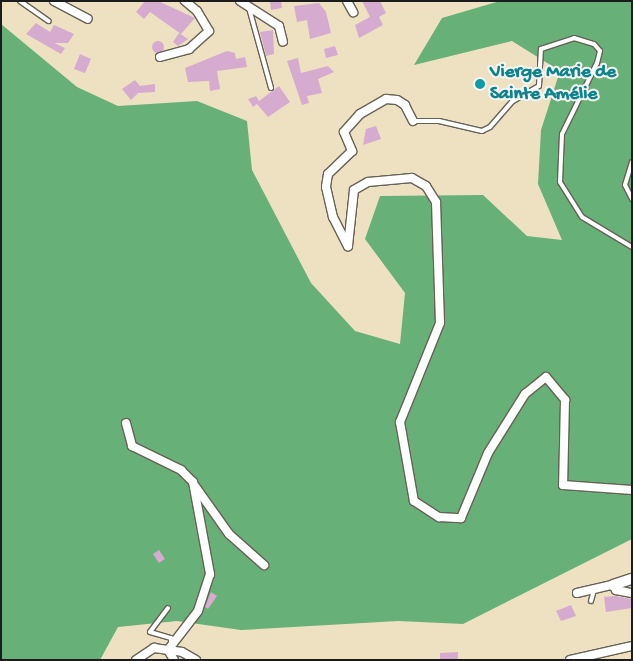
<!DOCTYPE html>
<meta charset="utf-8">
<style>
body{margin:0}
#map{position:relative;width:633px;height:661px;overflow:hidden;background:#eee1c2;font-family:"Gochi Hand",sans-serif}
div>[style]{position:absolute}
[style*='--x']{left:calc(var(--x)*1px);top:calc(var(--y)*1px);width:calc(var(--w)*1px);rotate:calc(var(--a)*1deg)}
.forest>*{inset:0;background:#67b078}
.building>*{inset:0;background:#d5abd0}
.round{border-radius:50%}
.roads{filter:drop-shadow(1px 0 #666156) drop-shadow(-1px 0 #666156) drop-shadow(0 1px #666156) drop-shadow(0 -1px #666156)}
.service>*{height:4px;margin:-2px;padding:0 2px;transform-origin:2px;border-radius:2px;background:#fff}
.minor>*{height:8px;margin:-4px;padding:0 4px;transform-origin:4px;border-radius:4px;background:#fff}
.tertiary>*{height:10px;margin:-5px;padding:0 5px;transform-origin:5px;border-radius:5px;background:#fff}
.dots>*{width:14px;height:14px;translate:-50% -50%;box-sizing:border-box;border:2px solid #f6f6f2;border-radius:50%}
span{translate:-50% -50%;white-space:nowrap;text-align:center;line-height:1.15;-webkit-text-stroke:4px #f6f6f2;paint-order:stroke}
.culture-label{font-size:19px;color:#0d838f;font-weight:700}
.left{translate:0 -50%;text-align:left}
.frame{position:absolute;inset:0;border:2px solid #1c1c1c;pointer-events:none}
</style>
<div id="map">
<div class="forest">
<i style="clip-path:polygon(500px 1px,632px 1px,632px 539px,463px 624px,398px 621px,241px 630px,177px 621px,118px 627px,100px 660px,1px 660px,1px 24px,77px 87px,118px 106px,197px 101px,247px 121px,252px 170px,311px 283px,355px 331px,400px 344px,405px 293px,365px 239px,380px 196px,483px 195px,527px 236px,562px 240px,538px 184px,541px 130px,560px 71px,512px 41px,414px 65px,442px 18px)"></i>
</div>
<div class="building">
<i style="clip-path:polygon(145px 1px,158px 1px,195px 18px,181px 34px,150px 12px,144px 19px,136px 12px)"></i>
<i style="clip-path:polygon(281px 1px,282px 8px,271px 10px,270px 2px)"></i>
<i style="clip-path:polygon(362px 1px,380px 1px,386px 13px,379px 17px,383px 25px,359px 38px,355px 25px,370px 17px)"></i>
<i style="clip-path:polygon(319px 3px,326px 12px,331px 33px,310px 39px,307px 20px,297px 22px,294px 6px)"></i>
<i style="clip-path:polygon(36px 23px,50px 32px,54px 25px,74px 34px,68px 43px,54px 43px,65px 48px,61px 54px,26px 34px)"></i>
<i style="clip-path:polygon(273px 30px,274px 54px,266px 56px,260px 32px)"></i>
<i style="clip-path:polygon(179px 33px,188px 39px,178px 46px,173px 42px)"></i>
<i class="round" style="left:152px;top:41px;width:12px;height:12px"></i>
<i style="clip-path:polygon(335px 46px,338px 55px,326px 58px,324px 49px)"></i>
<i style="clip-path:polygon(227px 51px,235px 53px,236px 59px,245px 57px,247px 67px,217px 71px,220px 89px,210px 91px,209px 81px,188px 82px,185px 68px)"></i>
<i style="clip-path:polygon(80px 54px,91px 59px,85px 73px,74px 69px)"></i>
<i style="clip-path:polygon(298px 58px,301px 73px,328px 66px,334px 72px,318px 79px,322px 93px,307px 96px,309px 103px,302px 105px,287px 61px)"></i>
<i style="clip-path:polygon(135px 80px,140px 86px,155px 84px,155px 92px,138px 93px,131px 100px,122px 89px)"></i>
<i style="clip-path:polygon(279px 86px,290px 102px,268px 117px,257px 104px,253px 107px,248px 99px,256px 96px,259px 101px)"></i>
<i style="clip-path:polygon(376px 126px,381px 139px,363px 145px,366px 129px)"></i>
<i style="clip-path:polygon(159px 550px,165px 559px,159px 563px,153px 554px)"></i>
<i style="clip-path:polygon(211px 592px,217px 596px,208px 609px,205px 607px)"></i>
<i style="clip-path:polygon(615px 596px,632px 599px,632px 608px,606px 612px,604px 597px)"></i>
<i style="clip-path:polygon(571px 605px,576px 616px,561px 621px,556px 611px)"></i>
<i style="clip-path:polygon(458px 652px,458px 660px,440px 660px,440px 653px)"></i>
</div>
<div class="roads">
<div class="service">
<i style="--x:20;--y:1;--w:35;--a:35"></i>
<i style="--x:249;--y:8;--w:83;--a:74.6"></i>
<i style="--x:413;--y:121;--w:26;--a:0"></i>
<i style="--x:439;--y:121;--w:44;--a:13.1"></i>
<i style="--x:482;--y:131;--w:9;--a:-27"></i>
<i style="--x:490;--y:127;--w:35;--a:-49"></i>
<i style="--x:513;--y:101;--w:30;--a:-30"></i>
<i style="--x:539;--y:86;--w:37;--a:-87"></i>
<i style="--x:541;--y:49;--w:35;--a:-18"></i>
<i style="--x:574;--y:38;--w:21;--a:17"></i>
<i style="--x:594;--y:44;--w:9;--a:49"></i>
<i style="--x:600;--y:51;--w:12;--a:104"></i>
<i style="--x:597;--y:63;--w:79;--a:116.2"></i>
<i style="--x:562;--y:134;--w:48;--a:92.4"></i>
<i style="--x:560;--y:182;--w:41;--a:57.8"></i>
<i style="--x:582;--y:217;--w:58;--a:31"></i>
<i style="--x:632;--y:162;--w:24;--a:107"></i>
<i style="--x:625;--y:185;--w:16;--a:63"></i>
<i style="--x:591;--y:601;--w:11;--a:-75"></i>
<i style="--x:168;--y:608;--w:30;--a:127"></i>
<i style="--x:150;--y:632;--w:22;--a:16"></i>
<i style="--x:171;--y:638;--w:5;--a:90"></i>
</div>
<div class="minor">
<i style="--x:54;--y:1;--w:38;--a:28"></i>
<i style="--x:240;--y:1;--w:46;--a:32.7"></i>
<i style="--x:279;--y:26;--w:16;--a:76"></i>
<i style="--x:347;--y:1;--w:13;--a:61"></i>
<i style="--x:160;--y:57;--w:30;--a:-15"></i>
<i style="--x:189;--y:49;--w:27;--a:-42"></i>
<i style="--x:209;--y:31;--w:23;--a:-121"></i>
<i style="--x:197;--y:11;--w:16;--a:-140"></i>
<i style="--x:413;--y:121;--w:18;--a:-117"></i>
<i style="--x:405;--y:105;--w:9;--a:-148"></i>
<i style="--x:397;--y:100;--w:11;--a:-175"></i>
<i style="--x:386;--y:99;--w:30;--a:150"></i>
<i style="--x:360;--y:114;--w:24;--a:132"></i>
<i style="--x:344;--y:132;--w:21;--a:67"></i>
<i style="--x:352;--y:151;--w:33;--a:136"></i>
<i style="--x:328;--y:174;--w:13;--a:99"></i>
<i style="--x:326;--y:187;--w:31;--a:77"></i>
<i style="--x:333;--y:217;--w:33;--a:63"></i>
<i style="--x:348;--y:246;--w:56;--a:-83.9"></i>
<i style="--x:354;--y:190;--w:16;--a:-30"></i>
<i style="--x:368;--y:182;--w:44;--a:-5.2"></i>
<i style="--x:412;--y:178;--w:16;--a:30"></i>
<i style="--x:426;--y:186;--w:19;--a:58"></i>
<i style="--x:436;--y:202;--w:121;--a:88.1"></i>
<i style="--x:440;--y:323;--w:107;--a:112"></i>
<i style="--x:400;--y:422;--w:80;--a:80"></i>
<i style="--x:414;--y:501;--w:30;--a:33"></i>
<i style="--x:439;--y:517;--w:22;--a:3"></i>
<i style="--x:461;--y:518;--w:70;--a:-67.4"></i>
<i style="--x:488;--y:453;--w:70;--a:-57.9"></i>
<i style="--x:525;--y:394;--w:27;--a:-39"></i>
<i style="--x:546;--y:377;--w:30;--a:50"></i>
<i style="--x:565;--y:400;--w:85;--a:91.3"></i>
<i style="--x:563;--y:485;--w:69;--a:4.1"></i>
<i style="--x:126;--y:423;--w:24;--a:75"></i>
<i style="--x:132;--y:446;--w:55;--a:26.1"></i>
<i style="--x:181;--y:470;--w:17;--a:45"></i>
<i style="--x:193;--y:482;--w:94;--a:79.5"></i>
<i style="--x:210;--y:574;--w:39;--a:108"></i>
<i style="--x:198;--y:611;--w:49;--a:127.6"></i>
<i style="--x:168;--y:650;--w:12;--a:59"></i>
<i style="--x:195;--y:486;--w:59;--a:54.7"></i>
<i style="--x:229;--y:534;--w:47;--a:41.5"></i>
<i style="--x:577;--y:593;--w:37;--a:-13"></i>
<i style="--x:613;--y:585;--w:6;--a:59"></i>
<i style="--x:616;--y:590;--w:16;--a:11"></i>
<i style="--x:136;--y:660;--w:22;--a:-34"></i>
<i style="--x:154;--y:648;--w:28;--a:8"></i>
<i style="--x:182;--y:652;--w:16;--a:30"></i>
<i style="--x:570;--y:660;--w:64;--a:-12.7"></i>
</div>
<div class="tertiary">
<i style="--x:613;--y:585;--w:20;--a:-18"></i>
</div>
</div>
<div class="dots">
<i style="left:480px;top:84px;background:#0f9aa8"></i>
</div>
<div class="culture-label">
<span class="left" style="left:490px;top:84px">Vierge Marie de<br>Sainte Amélie</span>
</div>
<div class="frame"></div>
</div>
